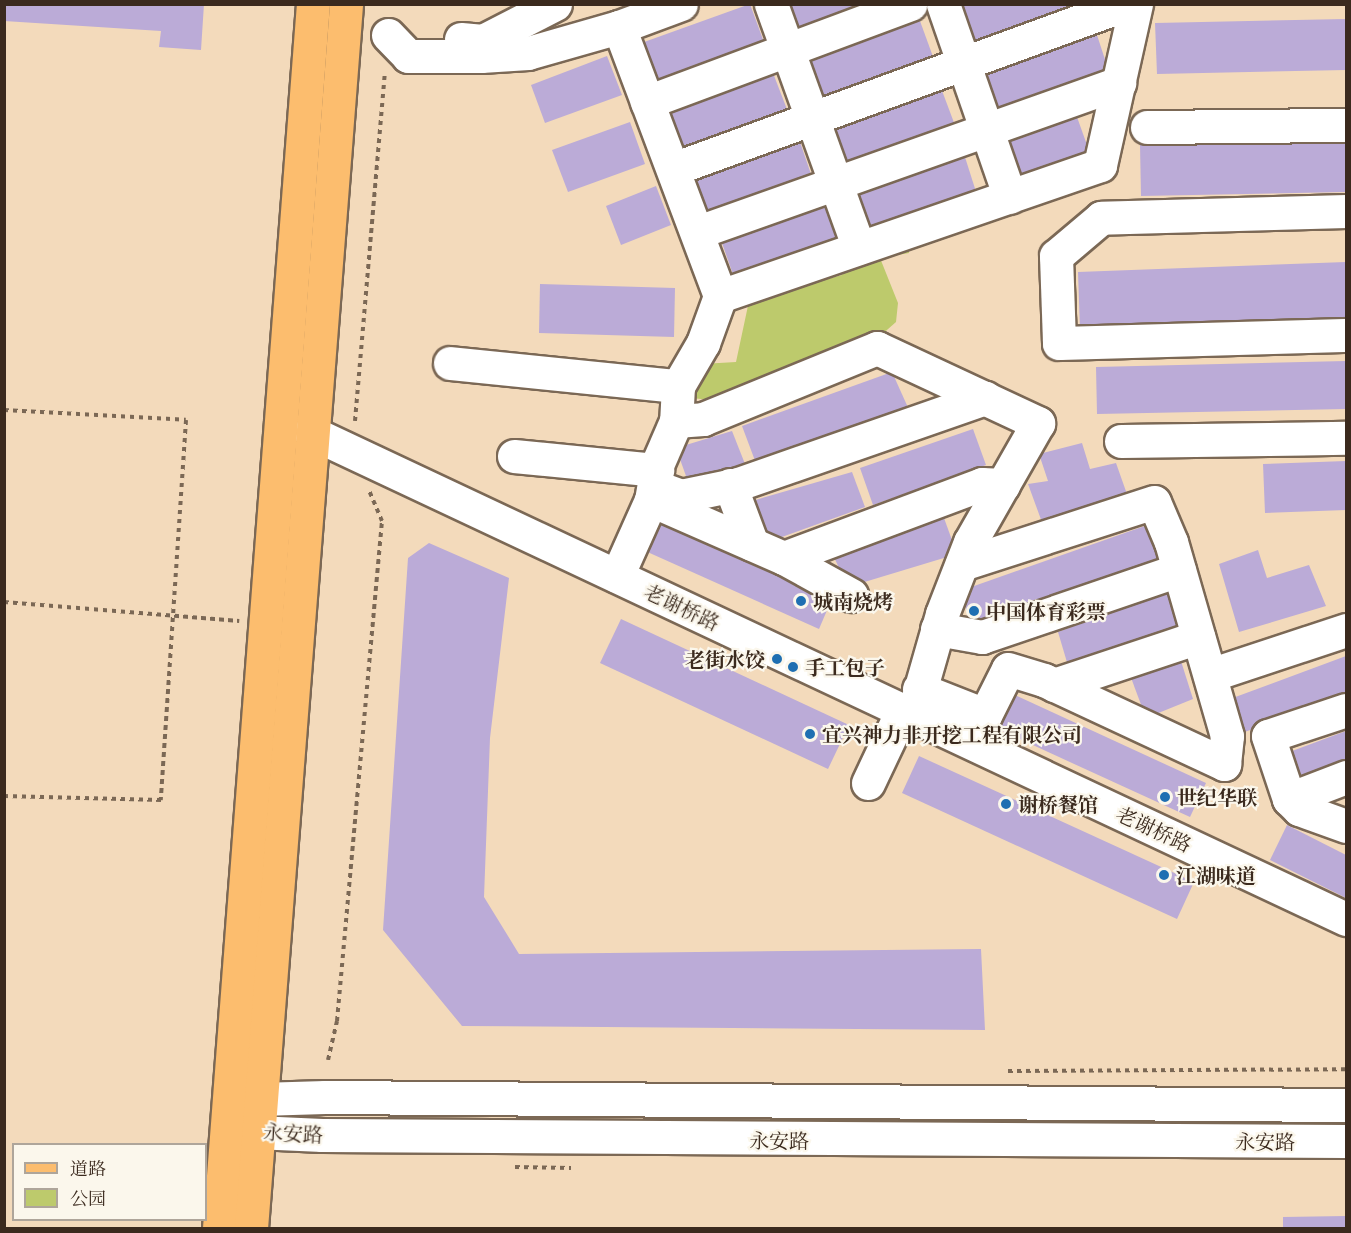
<!DOCTYPE html>
<meta charset="utf-8">
<style>
body{margin:0}
#map{position:relative;width:1351px;height:1233px;overflow:hidden;background:#f3dabb;font-family:"Gentium Book Plus","Noto Serif SC",serif}
div>[style]{position:absolute}
[style*='--x']{left:calc(var(--x)*1px);top:calc(var(--y)*1px);width:calc(var(--w)*1px);rotate:calc(var(--a)*1deg)}
.green>*{inset:0;background:#bdca6c}
.building>*{inset:0;background:#bbabd7}
.path>*{height:4px;margin-top:-2px;transform-origin:0;background:repeating-linear-gradient(90deg,#7b6855 0 4.5px,transparent 0 9px)}
.roads{filter:drop-shadow(2px 0 #7b6855) drop-shadow(-2px 0 #7b6855) drop-shadow(0 2px #7b6855) drop-shadow(0 -2px #7b6855)}
.minor>*{height:33px;margin:-16.5px;padding:0 16.5px;transform-origin:16.5px;border-radius:16.5px;background:#fff}
.major>*{height:33px;margin:-16.5px;padding:0 16.5px;transform-origin:16.5px;border-radius:16.5px;background:#fcbd6e}
.dots>*{width:16px;height:16px;translate:-50% -50%;box-sizing:border-box;border:3px solid #fbf7ec;border-radius:50%}
span{translate:-50% -50%;white-space:nowrap;text-align:center;line-height:1.15;-webkit-text-stroke:4.5px #fbf7ec;paint-order:stroke}
.poi-label{font-size:20px;color:#3b2a1e;font-weight:700}
.left{translate:0 -50%;text-align:left}
.right{translate:-100% -50%;text-align:right}
.street-label{font-size:20px;color:#3b2a1e}
.frame{position:absolute;inset:0;border:6px solid #3b2a1e;pointer-events:none}
.legend{position:absolute;left:12px;top:1143px;width:195px;height:78px;box-sizing:border-box;background:#fbf7ec;border:2px solid #aea59a;margin:0;padding:8px 10px;list-style:none;font-size:18px;color:#3b2a1e}
.legend li{display:flex;align-items:center;gap:12px;height:30px}
.legend b{width:30px;border:2px solid #aea59a}
</style>
<div id="map">
<div class="green">
<i style="clip-path:polygon(908px 238px,909px 253px,880px 258px,898px 303px,896px 322px,879px 337px,713px 400px,690px 398px,702px 364px,736px 362px,749px 301px,842px 275px,850px 257px)"></i>
</div>
<div class="building">
<i style="clip-path:polygon(4px 4px,204px 4px,201px 50px,159px 47px,161px 31px,4px 21px)"></i>
<i style="clip-path:polygon(750px 4px,765px 45px,648px 86px,633px 46px)"></i>
<i style="clip-path:polygon(781px 4px,886px 4px,793px 37px)"></i>
<i style="clip-path:polygon(957px 4px,1103px 4px,965px 51px)"></i>
<i style="clip-path:polygon(1346px 19px,1346px 70px,1157px 74px,1155px 23px)"></i>
<i style="clip-path:polygon(920px 21px,936px 65px,815px 107px,799px 62px)"></i>
<i style="clip-path:polygon(1097px 35px,1111px 78px,991px 117px,977px 75px)"></i>
<i style="clip-path:polygon(607px 56px,622px 95px,545px 123px,531px 85px)"></i>
<i style="clip-path:polygon(773px 73px,788px 112px,674px 153px,660px 114px)"></i>
<i style="clip-path:polygon(941px 88px,956px 128px,843px 169px,829px 128px)"></i>
<i style="clip-path:polygon(1077px 117px,1092px 159px,1015px 187px,1000px 145px)"></i>
<i style="clip-path:polygon(630px 122px,645px 164px,568px 192px,552px 150px)"></i>
<i style="clip-path:polygon(799px 139px,813px 180px,698px 220px,684px 179px)"></i>
<i style="clip-path:polygon(1346px 140px,1346px 192px,1141px 196px,1140px 145px)"></i>
<i style="clip-path:polygon(964px 154px,978px 198px,863px 235px,848px 191px)"></i>
<i style="clip-path:polygon(656px 186px,671px 225px,621px 245px,606px 206px)"></i>
<i style="clip-path:polygon(826px 207px,839px 247px,736px 283px,722px 243px)"></i>
<i style="clip-path:polygon(1346px 262px,1346px 320px,1080px 329px,1078px 272px)"></i>
<i style="clip-path:polygon(540px 284px,675px 288px,674px 337px,539px 333px)"></i>
<i style="clip-path:polygon(1346px 361px,1346px 409px,1097px 414px,1096px 367px)"></i>
<i style="clip-path:polygon(892px 372px,910px 412px,757px 466px,742px 426px)"></i>
<i style="clip-path:polygon(973px 429px,986px 465px,873px 505px,860px 468px)"></i>
<i style="clip-path:polygon(732px 431px,747px 469px,691px 490px,676px 448px)"></i>
<i style="clip-path:polygon(1082px 443px,1090px 469px,1116px 463px,1128px 497px,1043px 525px,1028px 484px,1048px 481px,1039px 454px)"></i>
<i style="clip-path:polygon(1346px 461px,1346px 510px,1265px 513px,1263px 464px)"></i>
<i style="clip-path:polygon(852px 472px,865px 507px,768px 542px,752px 501px)"></i>
<i style="clip-path:polygon(659px 515px,834px 594px,819px 629px,643px 550px)"></i>
<i style="clip-path:polygon(944px 518px,957px 554px,848px 587px,832px 553px)"></i>
<i style="clip-path:polygon(1156px 522px,1172px 562px,974px 633px,960px 591px)"></i>
<i style="clip-path:polygon(429px 543px,509px 578px,490px 738px,484px 897px,519px 954px,981px 949px,985px 1030px,462px 1026px,383px 930px,408px 558px)"></i>
<i style="clip-path:polygon(1258px 550px,1267px 578px,1309px 565px,1326px 606px,1239px 632px,1219px 564px)"></i>
<i style="clip-path:polygon(1171px 590px,1187px 628px,1069px 669px,1058px 632px)"></i>
<i style="clip-path:polygon(621px 619px,849px 725px,828px 769px,600px 663px)"></i>
<i style="clip-path:polygon(1346px 656px,1346px 695px,1242px 733px,1230px 699px)"></i>
<i style="clip-path:polygon(1180px 658px,1193px 699px,1146px 718px,1130px 675px)"></i>
<i style="clip-path:polygon(1004px 690px,1206px 783px,1190px 817px,989px 725px)"></i>
<i style="clip-path:polygon(1346px 731px,1346px 769px,1298px 787px,1284px 754px)"></i>
<i style="clip-path:polygon(919px 756px,1194px 882px,1177px 919px,902px 793px)"></i>
<i style="clip-path:polygon(1287px 825px,1346px 855px,1346px 898px,1270px 860px)"></i>
<i style="clip-path:polygon(1346px 1216px,1346px 1228px,1283px 1228px,1283px 1217px)"></i>
</div>
<div class="path">
<i style="--x:4;--y:410;--w:182;--a:3.1"></i>
<i style="--x:186;--y:420;--w:381;--a:93.8"></i>
<i style="--x:161;--y:800;--w:157;--a:-178.5"></i>
<i style="--x:355;--y:421;--w:349;--a:-85.1"></i>
<i style="--x:4;--y:602;--w:236;--a:4.6"></i>
<i style="--x:328;--y:1060;--w:40;--a:-77"></i>
<i style="--x:337;--y:1021;--w:502;--a:-84.86"></i>
<i style="--x:382;--y:521;--w:33;--a:-113"></i>
<i style="--x:1008;--y:1071;--w:338;--a:-0.3"></i>
<i style="--x:515;--y:1167;--w:56;--a:1"></i>
</div>
<div class="roads">
<div class="minor">
<i style="--x:771;--y:4;--w:259;--a:70.2"></i>
<i style="--x:943;--y:4;--w:204;--a:70.9"></i>
<i style="--x:619;--y:27;--w:66;--a:-20.4"></i>
<i style="--x:388;--y:35;--w:29;--a:46"></i>
<i style="--x:408;--y:56;--w:73;--a:0"></i>
<i style="--x:481;--y:56;--w:47;--a:-3.7"></i>
<i style="--x:528;--y:53;--w:95;--a:-15.9"></i>
<i style="--x:619;--y:27;--w:287;--a:69.4"></i>
<i style="--x:720;--y:296;--w:50;--a:109.9"></i>
<i style="--x:703;--y:343;--w:50;--a:120.2"></i>
<i style="--x:678;--y:386;--w:35;--a:93"></i>
<i style="--x:676;--y:421;--w:27;--a:-4"></i>
<i style="--x:703;--y:419;--w:188;--a:-22.2"></i>
<i style="--x:877;--y:348;--w:178;--a:25"></i>
<i style="--x:1038;--y:423;--w:137;--a:119.7"></i>
<i style="--x:970;--y:542;--w:77;--a:111.3"></i>
<i style="--x:942;--y:614;--w:105;--a:106"></i>
<i style="--x:461;--y:39;--w:22;--a:5"></i>
<i style="--x:483;--y:41;--w:81;--a:-27.2"></i>
<i style="--x:647;--y:102;--w:281;--a:-20.4"></i>
<i style="--x:1147;--y:127;--w:199;--a:-0.6"></i>
<i style="--x:673;--y:169;--w:482;--a:-20"></i>
<i style="--x:1346;--y:211;--w:245;--a:178.4"></i>
<i style="--x:1101;--y:218;--w:59;--a:139.8"></i>
<i style="--x:1056;--y:256;--w:87;--a:88"></i>
<i style="--x:1059;--y:343;--w:287;--a:-1.6"></i>
<i style="--x:698;--y:232;--w:447;--a:-19.5"></i>
<i style="--x:720;--y:296;--w:402;--a:-19"></i>
<i style="--x:1100;--y:165;--w:165;--a:-77.4"></i>
<i style="--x:450;--y:363;--w:229;--a:5.8"></i>
<i style="--x:310;--y:432;--w:1145;--a:25.18"></i>
<i style="--x:1121;--y:441;--w:225;--a:-0.8"></i>
<i style="--x:514;--y:456;--w:144;--a:5.6"></i>
<i style="--x:730;--y:485;--w:63;--a:69.6"></i>
<i style="--x:654;--y:486;--w:29;--a:20"></i>
<i style="--x:681;--y:496;--w:58;--a:-11.9"></i>
<i style="--x:738;--y:484;--w:262;--a:-19.2"></i>
<i style="--x:651;--y:500;--w:145;--a:23.6"></i>
<i style="--x:784;--y:558;--w:211;--a:-20.5"></i>
<i style="--x:982;--y:484;--w:21;--a:3"></i>
<i style="--x:784;--y:558;--w:77;--a:28.9"></i>
<i style="--x:617;--y:576;--w:83;--a:-65.9"></i>
<i style="--x:651;--y:500;--w:36;--a:-80"></i>
<i style="--x:657;--y:465;--w:48;--a:-66.6"></i>
<i style="--x:937;--y:629;--w:46;--a:10.1"></i>
<i style="--x:982;--y:637;--w:208;--a:-18.8"></i>
<i style="--x:1210;--y:675;--w:143;--a:-18.3"></i>
<i style="--x:1054;--y:685;--w:152;--a:-18.4"></i>
<i style="--x:919;--y:689;--w:71;--a:21.5"></i>
<i style="--x:985;--y:715;--w:51;--a:-63.4"></i>
<i style="--x:1008;--y:669;--w:38;--a:17"></i>
<i style="--x:1044;--y:680;--w:199;--a:25"></i>
<i style="--x:1224;--y:764;--w:28;--a:-84"></i>
<i style="--x:1227;--y:736;--w:202;--a:-106.1"></i>
<i style="--x:1171;--y:542;--w:43;--a:-113"></i>
<i style="--x:1154;--y:502;--w:202;--a:162.1"></i>
<i style="--x:1346;--y:710;--w:82;--a:161.6"></i>
<i style="--x:1268;--y:736;--w:66;--a:71.6"></i>
<i style="--x:1289;--y:799;--w:14;--a:45"></i>
<i style="--x:1299;--y:809;--w:50;--a:19.9"></i>
<i style="--x:868;--y:783;--w:80;--a:-64.7"></i>
<i style="--x:1289;--y:799;--w:61;--a:-21.1"></i>
<i style="--x:235;--y:1112;--w:27;--a:-28"></i>
<i style="--x:259;--y:1099;--w:66;--a:-1.7"></i>
<i style="--x:325;--y:1097;--w:1021;--a:0.45"></i>
<i style="--x:232;--y:1120;--w:26;--a:28"></i>
<i style="--x:255;--y:1132;--w:67;--a:2.6"></i>
<i style="--x:322;--y:1135;--w:1024;--a:0.34"></i>
</div>
<div class="major">
<i style="--x:219;--y:1228;--w:1228;--a:-85.61"></i>
<i style="--x:251;--y:1228;--w:1228;--a:-85.56"></i>
</div>
</div>
<div class="dots">
<i style="left:801px;top:601px;background:#1f6fb2"></i>
<i style="left:974px;top:611px;background:#1f6fb2"></i>
<i style="left:777px;top:659px;background:#1f6fb2"></i>
<i style="left:793px;top:667px;background:#1f6fb2"></i>
<i style="left:810px;top:734px;background:#1f6fb2"></i>
<i style="left:1165px;top:797px;background:#1f6fb2"></i>
<i style="left:1006px;top:804px;background:#1f6fb2"></i>
<i style="left:1164px;top:875px;background:#1f6fb2"></i>
</div>
<div class="poi-label">
<span class="left" style="left:813px;top:601px">城南烧烤</span>
<span class="left" style="left:986px;top:611px">中国体育彩票</span>
<span class="right" style="left:765px;top:659px">老街水饺</span>
<span class="left" style="left:805px;top:667px">手工包子</span>
<span class="left" style="left:822px;top:734px">宜兴神力非开挖工程有限公司</span>
<span class="left" style="left:1177px;top:797px">世纪华联</span>
<span class="left" style="left:1018px;top:804px">谢桥餐馆</span>
<span class="left" style="left:1176px;top:875px">江湖味道</span>
</div>
<div class="street-label">
<span style="left:682px;top:607px;rotate:25deg">老谢桥路</span>
<span style="left:1154px;top:829px;rotate:25deg">老谢桥路</span>
<span style="left:293px;top:1133px;rotate:3deg">永安路</span>
<span style="left:779px;top:1140px">永安路</span>
<span style="left:1265px;top:1141px">永安路</span>
</div>
<div class="frame"></div>
<ul class="legend">
<li><b style="height:8px;background:#fcbd6e"></b>道路</li>
<li><b style="height:16px;background:#bdca6c"></b>公园</li>
</ul>
</div>
